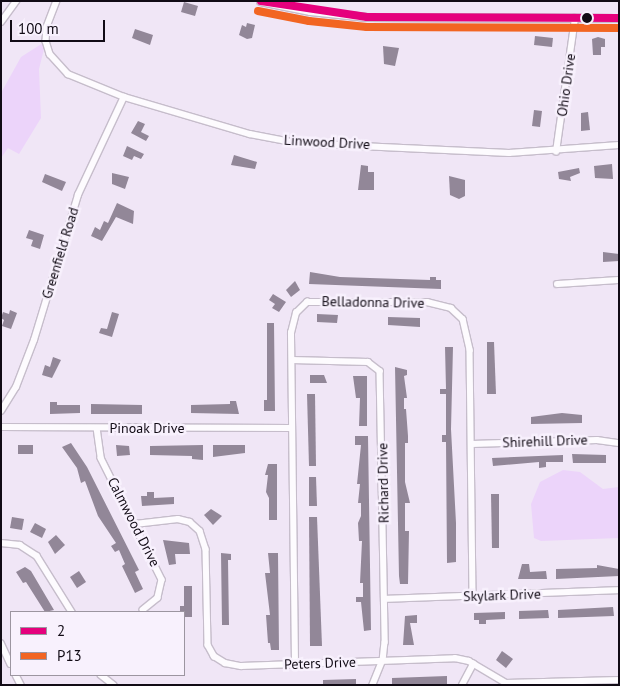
<!DOCTYPE html>
<style>
body{margin:0}
#map{position:relative;width:620px;height:686px;overflow:hidden;background:#f0e6f6;font-family:"PT Sans",sans-serif}
div>[style]{position:absolute}
[style*='--x']{left:calc(var(--x)*1px);top:calc(var(--y)*1px);width:calc(var(--w)*1px);rotate:calc(var(--a)*1deg)}
.green>*{inset:0;background:#ecd4fa}
.building>*{inset:0;background:#928798}
.roads{filter:drop-shadow(1px 0 #c6bdcb) drop-shadow(-1px 0 #c6bdcb) drop-shadow(0 1px #c6bdcb) drop-shadow(0 -1px #c6bdcb)}
.minor>*{height:5.5px;margin:-2.75px;padding:0 2.75px;transform-origin:2.75px;border-radius:2.75px;background:#fdfbfe}
.tertiary>*{height:7px;margin:-3.5px;padding:0 3.5px;transform-origin:3.5px;border-radius:3.5px;background:#fdfbfe}
.bus-1>*{height:8px;margin:-4px;padding:0 4px;transform-origin:4px;border-radius:4px;background:#e5007d}
.bus-2>*{height:8px;margin:-4px;padding:0 4px;transform-origin:4px;border-radius:4px;background:#f26522}
.dots>*{width:14px;height:14px;translate:-50% -50%;box-sizing:border-box;border:2px solid #f8f1fd;border-radius:50%}
span{translate:-50% -50%;white-space:nowrap;text-align:center;line-height:1.15;-webkit-text-stroke:5px #f8f1fd;paint-order:stroke}
.street-label{font-size:14px;color:#110b15}
.frame{position:absolute;inset:0;border:2px solid #110b15;pointer-events:none}
.legend{position:absolute;left:10px;top:611px;width:175px;height:65px;box-sizing:border-box;background:#f8f1fd;border:1px solid #9c95a0;margin:0;padding:6px 9px;list-style:none;font-size:15px;color:#110b15}
.legend li{display:flex;align-items:center;gap:10px;height:25px}
.legend b{width:25px;border:1px solid #9c95a0}
.scale{position:absolute;left:10px;top:20px;width:95px;height:22px;box-sizing:border-box;border:2px solid #110b15;border-top:0;padding-left:6px;font-size:15px;line-height:18px;white-space:nowrap;color:#110b15;-webkit-text-stroke:4px #f8f1fd;paint-order:stroke}
</style>
<div id="map">
<div class="green">
<i style="clip-path:polygon(46px 41px,39px 69px,41px 118px,19px 154px,8px 148px,1px 158px,1px 93px,21px 57px)"></i>
<i style="clip-path:polygon(563px 470px,580px 472px,603px 489px,619px 487px,619px 538px,541px 541px,534px 538px,531px 504px,540px 482px)"></i>
</div>
<div class="building">
<i style="clip-path:polygon(184px 2px,198px 6px,195px 16px,181px 12px)"></i>
<i style="clip-path:polygon(247px 23px,255px 25px,252px 38px,247px 39px,239px 35px,242px 25px,246px 27px)"></i>
<i style="clip-path:polygon(135px 29px,153px 35px,150px 45px,132px 38px)"></i>
<i style="clip-path:polygon(535px 36px,553px 38px,552px 47px,534px 45px)"></i>
<i style="clip-path:polygon(598px 37px,605px 39px,605px 47px,601px 47px,601px 55px,593px 55px,592px 39px)"></i>
<i style="clip-path:polygon(383px 46px,399px 48px,395px 66px,384px 64px)"></i>
<i style="clip-path:polygon(534px 110px,542px 111px,540px 127px,532px 126px)"></i>
<i style="clip-path:polygon(588px 112px,590px 130px,581px 131px,581px 113px)"></i>
<i style="clip-path:polygon(138px 121px,145px 124px,141px 132px,149px 136px,146px 141px,131px 133px)"></i>
<i style="clip-path:polygon(127px 146px,144px 154px,141px 159px,134px 156px,132px 160px,123px 156px)"></i>
<i style="clip-path:polygon(234px 155px,257px 162px,255px 169px,231px 165px)"></i>
<i style="clip-path:polygon(612px 164px,613px 179px,595px 178px,594px 166px)"></i>
<i style="clip-path:polygon(361px 165px,368px 166px,368px 172px,374px 172px,374px 190px,358px 190px)"></i>
<i style="clip-path:polygon(579px 168px,580px 173px,570px 177px,571px 181px,559px 179px,558px 172px)"></i>
<i style="clip-path:polygon(112px 173px,129px 177px,125px 189px,112px 184px)"></i>
<i style="clip-path:polygon(45px 174px,66px 182px,62px 191px,42px 182px)"></i>
<i style="clip-path:polygon(449px 176px,465px 180px,465px 196px,459px 199px,450px 195px)"></i>
<i style="clip-path:polygon(117px 203px,134px 211px,133px 224px,116px 217px,102px 241px,91px 236px,95px 227px,100px 230px,104px 221px,108px 223px)"></i>
<i style="clip-path:polygon(29px 230px,44px 235px,40px 249px,31px 246px,33px 240px,26px 238px)"></i>
<i style="clip-path:polygon(603px 252px,619px 254px,619px 261px,603px 262px)"></i>
<i style="clip-path:polygon(310px 272px,340px 277px,430px 280px,430px 277px,436px 277px,436px 280px,441px 280px,441px 289px,309px 284px)"></i>
<i style="clip-path:polygon(295px 281px,300px 290px,291px 297px,286px 290px)"></i>
<i style="clip-path:polygon(273px 294px,286px 302px,279px 312px,272px 308px,275px 304px,269px 300px)"></i>
<i style="clip-path:polygon(10px 310px,17px 313px,11px 329px,2px 326px,4px 320px,1px 318px,3px 312px,9px 314px)"></i>
<i style="clip-path:polygon(112px 312px,119px 314px,112px 337px,99px 333px,101px 328px,107px 329px)"></i>
<i style="clip-path:polygon(317px 314px,338px 315px,337px 323px,317px 322px)"></i>
<i style="clip-path:polygon(388px 317px,420px 318px,420px 327px,388px 325px)"></i>
<i style="clip-path:polygon(267px 323px,274px 323px,275px 411px,264px 411px,264px 400px,267px 400px)"></i>
<i style="clip-path:polygon(487px 342px,494px 342px,496px 394px,487px 394px)"></i>
<i style="clip-path:polygon(445px 347px,453px 347px,451px 429px,456px 523px,456px 562px,447px 563px,446px 442px,442px 442px,442px 435px,446px 435px,446px 394px,440px 394px,440px 389px,446px 389px)"></i>
<i style="clip-path:polygon(53px 357px,61px 360px,52px 378px,42px 375px,45px 365px,50px 367px)"></i>
<i style="clip-path:polygon(395px 367px,407px 370px,407px 375px,404px 376px,407px 398px,404px 398px,404px 409px,406px 409px,408px 436px,408px 443px,405px 443px,405px 482px,410px 503px,405px 503px,405px 531px,409px 531px,408px 584px,400px 584px,399px 576px)"></i>
<i style="clip-path:polygon(310px 375px,324px 375px,327px 383px,310px 383px)"></i>
<i style="clip-path:polygon(353px 376px,367px 376px,367px 426px,359px 426px,360px 398px,356px 398px)"></i>
<i style="clip-path:polygon(307px 394px,315px 394px,316px 466px,309px 466px)"></i>
<i style="clip-path:polygon(230px 401px,236px 401px,239px 414px,191px 413px,191px 405px,230px 404px)"></i>
<i style="clip-path:polygon(50px 402px,57px 402px,57px 405px,80px 405px,80px 413px,50px 414px)"></i>
<i style="clip-path:polygon(91px 404px,142px 405px,142px 414px,91px 414px)"></i>
<i style="clip-path:polygon(562px 413px,582px 415px,582px 423px,531px 424px,531px 417px)"></i>
<i style="clip-path:polygon(355px 436px,368px 436px,371px 630px,364px 631px,361px 602px,356px 602px,356px 597px,363px 597px,363px 583px,360px 583px,362px 541px,359px 541px,358px 523px,361px 516px,361px 503px,358px 503px,360px 484px,357px 484px,361px 445px,355px 445px)"></i>
<i style="clip-path:polygon(71px 443px,87px 467px,139px 570px,135px 572px,143px 589px,135px 593px,122px 566px,125px 564px,119px 550px,115px 552px,111px 546px,116px 543px,98px 516px,85px 481px,81px 483px,77px 468px,62px 447px)"></i>
<i style="clip-path:polygon(18px 445px,33px 445px,33px 454px,18px 454px)"></i>
<i style="clip-path:polygon(116px 445px,129px 446px,130px 455px,117px 456px)"></i>
<i style="clip-path:polygon(203px 445px,203px 460px,192px 459px,192px 456px,150px 455px,150px 446px)"></i>
<i style="clip-path:polygon(213px 445px,245px 445px,245px 453px,213px 457px)"></i>
<i style="clip-path:polygon(572px 454px,606px 455px,606px 463px,573px 463px)"></i>
<i style="clip-path:polygon(563px 455px,563px 462px,546px 462px,546px 467px,539px 468px,539px 462px,493px 466px,492px 458px)"></i>
<i style="clip-path:polygon(268px 464px,277px 464px,277px 520px,269px 520px,269px 498px,266px 492px,268px 475px,265px 475px)"></i>
<i style="clip-path:polygon(309px 477px,316px 477px,317px 506px,309px 506px)"></i>
<i style="clip-path:polygon(147px 492px,154px 492px,154px 498px,174px 497px,174px 504px,142px 506px,141px 496px,147px 496px)"></i>
<i style="clip-path:polygon(491px 494px,499px 494px,499px 548px,492px 548px)"></i>
<i style="clip-path:polygon(211px 509px,222px 516px,213px 525px,204px 515px)"></i>
<i style="clip-path:polygon(12px 517px,24px 519px,22px 530px,10px 528px)"></i>
<i style="clip-path:polygon(309px 517px,317px 517px,322px 646px,310px 646px)"></i>
<i style="clip-path:polygon(35px 523px,46px 529px,42px 538px,30px 532px)"></i>
<i style="clip-path:polygon(56px 535px,65px 545px,55px 554px,48px 542px)"></i>
<i style="clip-path:polygon(163px 540px,189px 543px,190px 554px,175px 554px,176px 564px,169px 565px)"></i>
<i style="clip-path:polygon(221px 553px,231px 554px,231px 560px,228px 560px,229px 625px,222px 625px)"></i>
<i style="clip-path:polygon(268px 553px,278px 553px,279px 650px,271px 650px,270px 643px,268px 643px,266px 615px,270px 615px,265px 573px,270px 573px)"></i>
<i style="clip-path:polygon(522px 564px,529px 564px,530px 572px,546px 571px,547px 579px,518px 579px)"></i>
<i style="clip-path:polygon(597px 565px,619px 569px,619px 576px,556px 579px,556px 569px,597px 568px)"></i>
<i style="clip-path:polygon(25px 567px,31px 571px,54px 610px,45px 612px,26px 582px,23px 583px,16px 572px)"></i>
<i style="clip-path:polygon(79px 571px,86px 582px,77px 588px,70px 577px)"></i>
<i style="clip-path:polygon(184px 586px,192px 586px,192px 617px,184px 617px,183px 611px,180px 611px,180px 606px,184px 606px)"></i>
<i style="clip-path:polygon(613px 607px,614px 616px,558px 618px,558px 610px)"></i>
<i style="clip-path:polygon(548px 610px,549px 618px,519px 619px,519px 611px)"></i>
<i style="clip-path:polygon(505px 612px,505px 619px,486px 620px,486px 624px,479px 624px,479px 620px,474px 620px,474px 613px)"></i>
<i style="clip-path:polygon(417px 615px,417px 623px,410px 623px,414px 645px,403px 645px,405px 616px)"></i>
<i style="clip-path:polygon(502px 651px,513px 659px,506px 668px,496px 660px)"></i>
<i style="clip-path:polygon(447px 676px,447px 685px,392px 685px,392px 678px)"></i>
<i style="clip-path:polygon(356px 679px,356px 685px,323px 685px,323px 680px)"></i>
</div>
<div class="roads">
<div class="minor">
<i style="--x:57;--y:1;--w:28;--a:111"></i>
<i style="--x:47;--y:27;--w:14;--a:94"></i>
<i style="--x:46;--y:41;--w:14;--a:73"></i>
<i style="--x:50;--y:54;--w:27;--a:48"></i>
<i style="--x:68;--y:74;--w:61;--a:22.3"></i>
<i style="--x:124;--y:97;--w:131;--a:16.4"></i>
<i style="--x:250;--y:134;--w:48;--a:10.8"></i>
<i style="--x:297;--y:143;--w:212;--a:2.7"></i>
<i style="--x:509;--y:153;--w:110;--a:-4.2"></i>
<i style="--x:1;--y:22;--w:26;--a:-54"></i>
<i style="--x:556;--y:152;--w:135;--a:-81.9"></i>
<i style="--x:557;--y:284;--w:62;--a:-3.7"></i>
<i style="--x:292;--y:360;--w:76;--a:1.5"></i>
<i style="--x:368;--y:362;--w:15;--a:37"></i>
<i style="--x:380;--y:371;--w:271;--a:88.9"></i>
<i style="--x:385;--y:642;--w:18;--a:96"></i>
<i style="--x:383;--y:660;--w:27;--a:112"></i>
<i style="--x:1;--y:411;--w:28;--a:-58"></i>
<i style="--x:16;--y:387;--w:50;--a:-69"></i>
<i style="--x:34;--y:340;--w:152;--a:-73.1"></i>
<i style="--x:78;--y:195;--w:108;--a:-64.9"></i>
<i style="--x:1;--y:427;--w:291;--a:0.2"></i>
<i style="--x:97;--y:428;--w:30;--a:82"></i>
<i style="--x:101;--y:458;--w:136;--a:63.4"></i>
<i style="--x:162;--y:580;--w:18;--a:103"></i>
<i style="--x:158;--y:598;--w:19;--a:141"></i>
<i style="--x:472;--y:444;--w:125;--a:-1.8"></i>
<i style="--x:597;--y:440;--w:22;--a:8"></i>
<i style="--x:135;--y:524;--w:43;--a:-6.6"></i>
<i style="--x:178;--y:519;--w:12;--a:14"></i>
<i style="--x:190;--y:522;--w:13;--a:42"></i>
<i style="--x:200;--y:531;--w:19;--a:72"></i>
<i style="--x:206;--y:549;--w:96;--a:88.8"></i>
<i style="--x:208;--y:645;--w:13;--a:61"></i>
<i style="--x:214;--y:656;--w:13;--a:32"></i>
<i style="--x:225;--y:663;--w:16;--a:11"></i>
<i style="--x:241;--y:666;--w:214;--a:-2.1"></i>
<i style="--x:455;--y:658;--w:14;--a:12"></i>
<i style="--x:469;--y:661;--w:43;--a:30.7"></i>
<i style="--x:506;--y:683;--w:113;--a:-1.5"></i>
<i style="--x:1;--y:543;--w:19;--a:6"></i>
<i style="--x:20;--y:545;--w:20;--a:33"></i>
<i style="--x:37;--y:556;--w:66;--a:58"></i>
<i style="--x:385;--y:599;--w:234;--a:-2.2"></i>
<i style="--x:1;--y:643;--w:23;--a:65"></i>
<i style="--x:295;--y:663;--w:330;--a:-90.7"></i>
<i style="--x:291;--y:333;--w:21;--a:-76"></i>
<i style="--x:296;--y:313;--w:16;--a:-45"></i>
<i style="--x:307;--y:302;--w:120;--a:0"></i>
<i style="--x:427;--y:302;--w:25;--a:14"></i>
<i style="--x:451;--y:308;--w:16;--a:43"></i>
<i style="--x:463;--y:319;--w:32;--a:77"></i>
<i style="--x:470;--y:350;--w:246;--a:89.3"></i>
<i style="--x:16;--y:675;--w:11;--a:63"></i>
<i style="--x:101;--y:675;--w:16;--a:38"></i>
<i style="--x:462;--y:685;--w:24;--a:-62"></i>
</div>
<div class="tertiary">
<i style="--x:260;--y:1;--w:51;--a:11.3"></i>
<i style="--x:310;--y:11;--w:57;--a:6"></i>
<i style="--x:367;--y:17;--w:252;--a:0.2"></i>
</div>
</div>
<div class="bus-1">
<i style="--x:261;--y:1;--w:107;--a:8.6"></i>
<i style="--x:367;--y:17;--w:252;--a:0.2"></i>
</div>
<div class="bus-2">
<i style="--x:258;--y:11;--w:52;--a:11.1"></i>
<i style="--x:309;--y:21;--w:58;--a:5.9"></i>
<i style="--x:367;--y:27;--w:252;--a:0.2"></i>
</div>
<div class="dots">
<i style="left:587px;top:18px;background:#110b15"></i>
</div>
<div class="street-label">
<span style="left:566px;top:85px;rotate:-82deg">Ohio Drive</span>
<span style="left:327px;top:142px;rotate:3deg">Linwood Drive</span>
<span style="left:60px;top:253px;rotate:-73deg">Greenfield Road</span>
<span style="left:373px;top:302px;rotate:1deg">Belladonna Drive</span>
<span style="left:147px;top:428px">Pinoak Drive</span>
<span style="left:545px;top:441px;rotate:-2deg">Shirehill Drive</span>
<span style="left:383px;top:483px;rotate:-91deg">Richard Drive</span>
<span style="left:134px;top:522px;rotate:63deg">Calmwood Drive</span>
<span style="left:502px;top:595px;rotate:-2deg">Skylark Drive</span>
<span style="left:320px;top:663px;rotate:-2deg">Peters Drive</span>
</div>
<div class="frame"></div>
<ul class="legend">
<li><b style="height:6px;background:#e5007d"></b>2</li>
<li><b style="height:6px;background:#f26522"></b>P13</li>
</ul>
<div class="scale">100 m</div>
</div>
